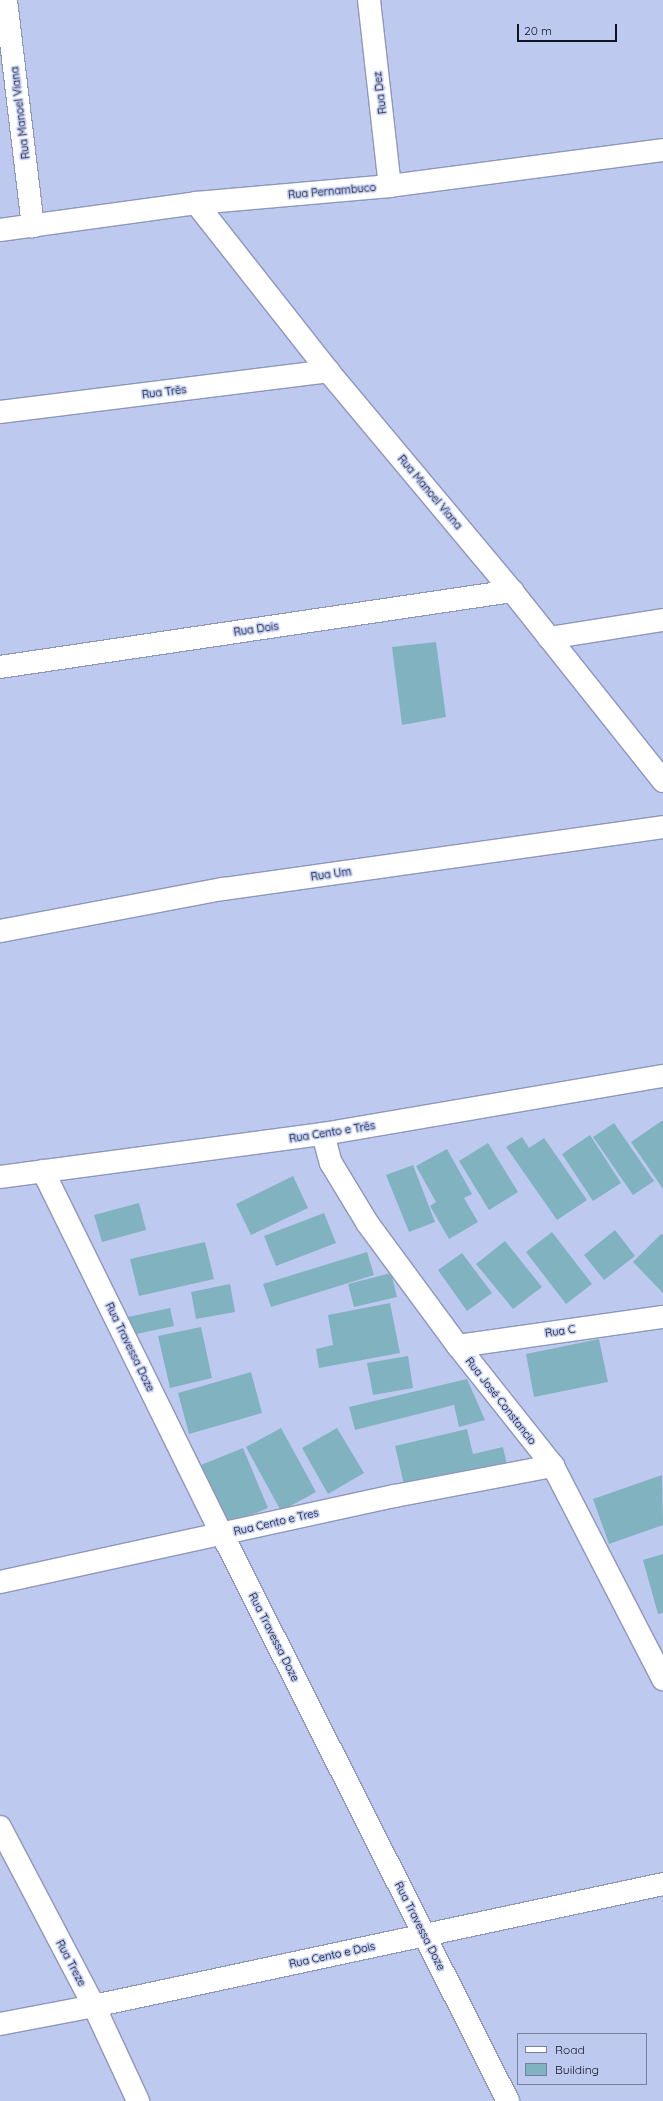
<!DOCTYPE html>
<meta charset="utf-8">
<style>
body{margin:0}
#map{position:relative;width:663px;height:2101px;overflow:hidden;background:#bec9f0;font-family:Quicksand,sans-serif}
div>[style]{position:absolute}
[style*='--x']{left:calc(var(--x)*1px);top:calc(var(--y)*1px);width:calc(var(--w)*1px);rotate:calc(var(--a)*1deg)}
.building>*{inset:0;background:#80b3bf}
.roads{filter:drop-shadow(1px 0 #8d97bc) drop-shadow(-1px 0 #8d97bc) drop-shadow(0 1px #8d97bc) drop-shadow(0 -1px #8d97bc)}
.street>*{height:22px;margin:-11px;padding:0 11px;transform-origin:11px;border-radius:11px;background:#fff}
.secondary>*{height:22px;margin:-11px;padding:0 11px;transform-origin:11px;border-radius:11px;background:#fff}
span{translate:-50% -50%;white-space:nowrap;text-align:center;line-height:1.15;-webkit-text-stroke:3px #bec9f0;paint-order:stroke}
.street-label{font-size:11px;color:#101320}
.legend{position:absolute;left:517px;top:2033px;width:130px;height:52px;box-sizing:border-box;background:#bec9f0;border:1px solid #78809d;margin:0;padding:5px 7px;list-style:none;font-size:12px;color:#101320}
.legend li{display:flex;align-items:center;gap:8px;height:20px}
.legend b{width:20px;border:1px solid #78809d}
.scale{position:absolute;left:517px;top:24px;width:100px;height:18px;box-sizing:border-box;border:2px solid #101320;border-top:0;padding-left:5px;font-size:12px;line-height:14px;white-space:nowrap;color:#101320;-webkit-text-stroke:3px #bec9f0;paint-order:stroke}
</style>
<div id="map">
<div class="building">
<i style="clip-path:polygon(436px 642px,446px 717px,402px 725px,392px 647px)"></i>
<i style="clip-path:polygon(663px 1120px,663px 1189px,631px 1142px)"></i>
<i style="clip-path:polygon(614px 1123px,654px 1181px,633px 1195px,593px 1137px)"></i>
<i style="clip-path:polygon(590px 1135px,621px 1183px,593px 1201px,562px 1154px)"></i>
<i style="clip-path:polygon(522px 1137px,529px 1148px,544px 1138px,587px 1200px,557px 1220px,506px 1147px)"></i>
<i style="clip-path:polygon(488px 1143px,518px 1192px,489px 1210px,459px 1161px)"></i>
<i style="clip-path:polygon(447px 1149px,472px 1194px,464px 1198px,478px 1222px,449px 1239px,430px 1206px,436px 1202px,416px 1166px)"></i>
<i style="clip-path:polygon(413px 1165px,435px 1222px,409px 1232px,386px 1175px)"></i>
<i style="clip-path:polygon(293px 1176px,308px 1208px,251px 1235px,236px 1204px)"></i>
<i style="clip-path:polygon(139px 1203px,146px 1230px,102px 1242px,94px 1215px)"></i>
<i style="clip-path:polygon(324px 1213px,336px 1243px,276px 1266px,264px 1236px)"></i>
<i style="clip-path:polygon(615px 1230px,635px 1256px,604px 1280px,584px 1255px)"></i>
<i style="clip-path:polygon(552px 1232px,592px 1284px,566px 1304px,526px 1252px)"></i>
<i style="clip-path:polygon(661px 1234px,663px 1235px,663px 1293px,633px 1262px)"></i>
<i style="clip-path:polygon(505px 1241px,542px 1287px,513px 1309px,476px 1264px)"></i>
<i style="clip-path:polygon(205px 1242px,214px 1279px,139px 1296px,130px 1259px)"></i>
<i style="clip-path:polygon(367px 1252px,374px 1275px,271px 1307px,263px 1284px)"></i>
<i style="clip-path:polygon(462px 1253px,492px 1293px,467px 1311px,438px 1270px)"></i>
<i style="clip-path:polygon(391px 1273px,397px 1297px,354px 1307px,348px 1284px)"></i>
<i style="clip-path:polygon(230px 1284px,235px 1312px,196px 1319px,191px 1292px)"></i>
<i style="clip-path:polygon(390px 1303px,400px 1353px,319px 1368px,316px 1349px,333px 1345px,328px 1315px)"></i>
<i style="clip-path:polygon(170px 1308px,174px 1326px,127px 1336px,123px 1318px)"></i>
<i style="clip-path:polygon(201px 1327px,212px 1378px,170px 1388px,158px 1336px)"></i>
<i style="clip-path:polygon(599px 1339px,608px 1382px,534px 1397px,526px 1354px)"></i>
<i style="clip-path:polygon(408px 1356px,413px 1388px,373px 1395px,367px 1363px)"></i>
<i style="clip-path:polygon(251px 1372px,262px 1413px,189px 1434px,178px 1393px)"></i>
<i style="clip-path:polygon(467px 1379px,485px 1420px,459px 1427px,454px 1405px,355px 1430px,349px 1407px)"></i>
<i style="clip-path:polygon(281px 1428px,316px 1492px,281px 1511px,246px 1447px)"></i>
<i style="clip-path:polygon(337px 1428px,364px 1473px,328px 1494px,302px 1448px)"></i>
<i style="clip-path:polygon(467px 1429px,473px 1454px,503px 1447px,507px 1465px,405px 1489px,395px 1446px)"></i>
<i style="clip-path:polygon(243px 1448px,268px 1508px,226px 1525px,201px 1465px)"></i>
<i style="clip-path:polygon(662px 1475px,663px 1525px,609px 1544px,593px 1499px)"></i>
<i style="clip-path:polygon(663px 1554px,663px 1613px,658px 1614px,643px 1560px)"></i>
</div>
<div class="roads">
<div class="street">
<i style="--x:6;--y:0;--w:228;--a:83.2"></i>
<i style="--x:369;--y:0;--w:187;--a:83.6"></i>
<i style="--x:196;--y:203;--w:214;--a:51.8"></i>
<i style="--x:328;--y:371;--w:287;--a:50.1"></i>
<i style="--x:512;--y:591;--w:243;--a:51.5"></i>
<i style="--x:0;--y:412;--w:331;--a:-7.1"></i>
<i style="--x:549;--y:638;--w:115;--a:-9"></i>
<i style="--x:0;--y:667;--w:518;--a:-8.44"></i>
<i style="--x:0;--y:931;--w:227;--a:-10.7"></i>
<i style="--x:223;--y:889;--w:444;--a:-8"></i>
<i style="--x:323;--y:1134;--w:30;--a:75"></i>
<i style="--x:331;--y:1163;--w:71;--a:58.8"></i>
<i style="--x:368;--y:1224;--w:152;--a:53.6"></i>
<i style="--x:458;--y:1346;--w:153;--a:51.6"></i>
<i style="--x:553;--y:1466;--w:240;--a:62.7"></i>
<i style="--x:43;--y:1171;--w:405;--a:63.8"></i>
<i style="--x:222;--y:1534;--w:635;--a:63.23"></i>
<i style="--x:0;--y:1177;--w:326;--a:-7.6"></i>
<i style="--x:323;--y:1134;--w:345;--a:-9.7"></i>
<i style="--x:458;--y:1346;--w:207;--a:-8.1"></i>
<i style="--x:0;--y:1582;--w:404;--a:-12.3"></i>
<i style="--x:395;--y:1496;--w:161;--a:-10.8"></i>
<i style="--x:0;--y:1827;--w:202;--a:62.3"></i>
<i style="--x:94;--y:2006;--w:105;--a:65.1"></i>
<i style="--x:0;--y:2024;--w:96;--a:-10.8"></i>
<i style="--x:94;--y:2006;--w:582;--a:-12.1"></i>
</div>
<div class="secondary">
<i style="--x:0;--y:230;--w:198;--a:-7.8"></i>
<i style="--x:196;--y:203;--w:195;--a:-5"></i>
<i style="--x:390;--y:186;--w:275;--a:-7.5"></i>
</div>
</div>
<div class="street-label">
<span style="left:380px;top:93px;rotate:-97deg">Rua Dez</span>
<span style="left:20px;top:113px;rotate:-97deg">Rua Manoel Viana</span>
<span style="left:332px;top:191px;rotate:-5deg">Rua Pernambuco</span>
<span style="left:164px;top:392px;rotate:-7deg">Rua Três</span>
<span style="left:430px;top:492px;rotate:50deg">Rua Manoel Viana</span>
<span style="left:256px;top:629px;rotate:-8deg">Rua Dois</span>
<span style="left:331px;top:874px;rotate:-8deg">Rua Um</span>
<span style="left:332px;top:1132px;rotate:-9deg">Rua Cento e Três</span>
<span style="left:560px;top:1331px;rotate:-8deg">Rua C</span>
<span style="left:130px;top:1347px;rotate:64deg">Rua Travessa Doze</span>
<span style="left:501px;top:1401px;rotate:52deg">Rua José Constancio</span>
<span style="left:276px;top:1522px;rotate:-13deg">Rua Cento e Tres</span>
<span style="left:274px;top:1637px;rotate:63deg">Rua Travessa Doze</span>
<span style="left:420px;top:1926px;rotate:63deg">Rua Travessa Doze</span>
<span style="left:332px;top:1955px;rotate:-12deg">Rua Cento e Dois</span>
<span style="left:71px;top:1963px;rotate:62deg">Rua Treze</span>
</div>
<ul class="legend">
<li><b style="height:5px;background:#fff"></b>Road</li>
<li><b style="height:11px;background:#80b3bf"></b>Building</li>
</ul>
<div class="scale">20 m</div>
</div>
